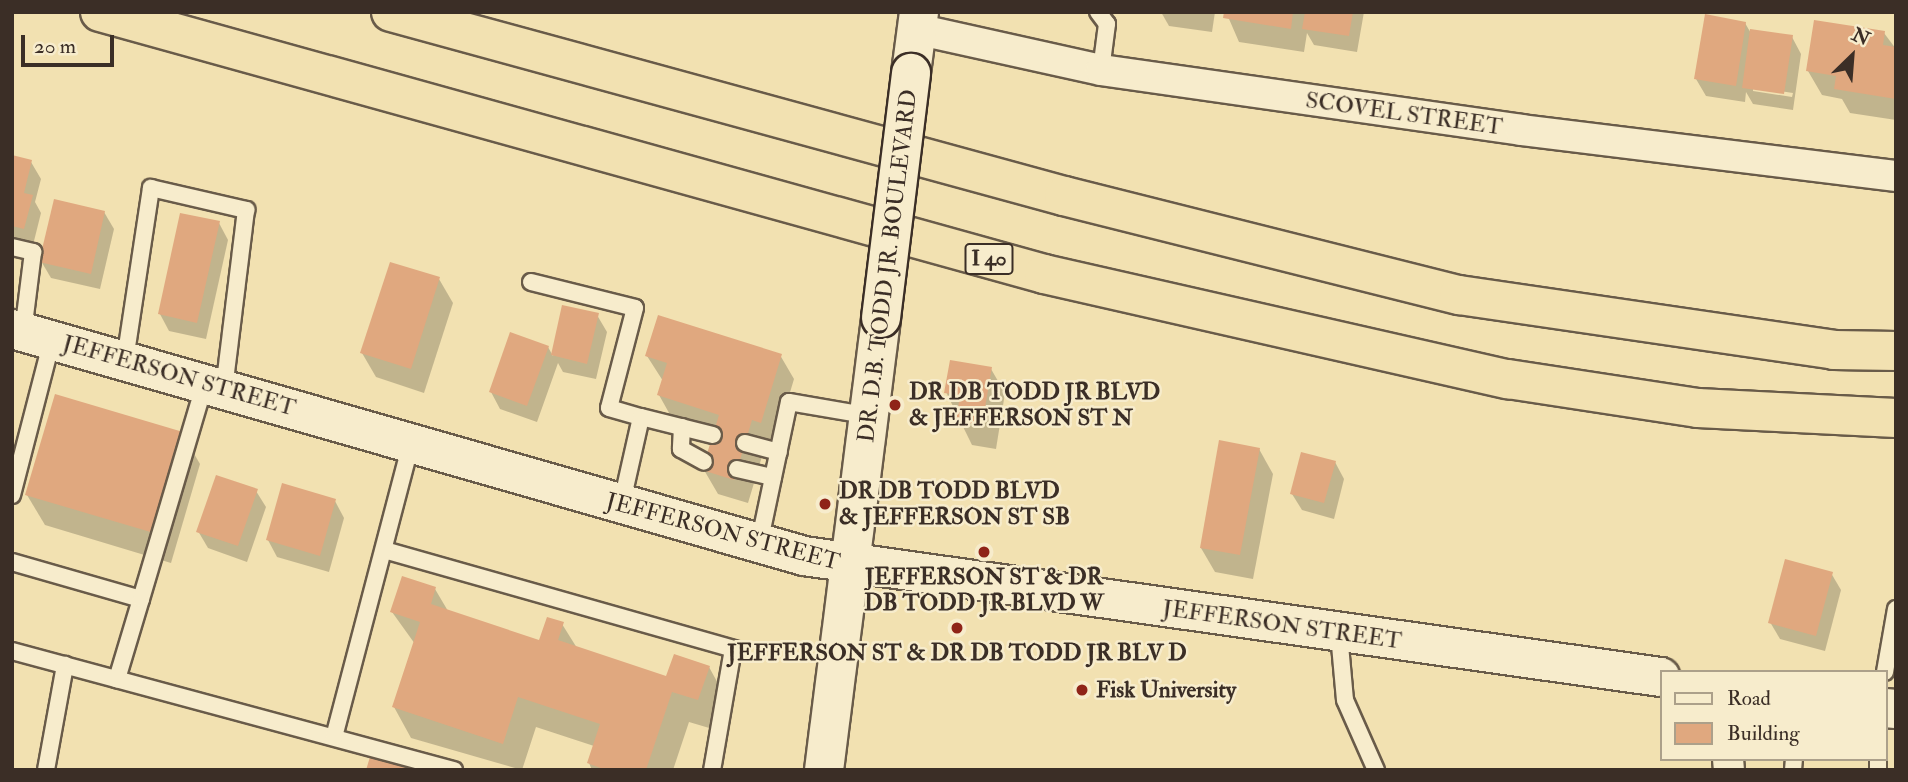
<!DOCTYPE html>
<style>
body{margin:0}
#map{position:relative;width:1908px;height:782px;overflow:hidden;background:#f2e1b1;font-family:"IM FELL Double Pica",serif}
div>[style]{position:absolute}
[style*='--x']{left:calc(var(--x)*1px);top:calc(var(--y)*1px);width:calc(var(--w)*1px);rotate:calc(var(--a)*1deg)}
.shadow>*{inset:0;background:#0003}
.building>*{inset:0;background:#e0a87f}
.roads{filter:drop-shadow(2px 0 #695b49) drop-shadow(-2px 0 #695b49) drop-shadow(0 2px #695b49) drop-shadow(0 -2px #695b49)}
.service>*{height:16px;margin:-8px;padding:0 8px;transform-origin:8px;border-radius:8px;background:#f7eccc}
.minor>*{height:30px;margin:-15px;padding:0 15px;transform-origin:15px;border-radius:15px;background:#f7eccc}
.secondary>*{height:38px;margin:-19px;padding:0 19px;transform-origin:19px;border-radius:19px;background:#f7eccc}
.motorway>*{height:38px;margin:-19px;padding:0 19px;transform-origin:19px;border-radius:19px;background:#f2e1b1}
.bridges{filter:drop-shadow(2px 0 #3b2e26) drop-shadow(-2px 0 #3b2e26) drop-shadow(0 2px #3b2e26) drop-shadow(0 -2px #3b2e26)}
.secondary-bridge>*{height:38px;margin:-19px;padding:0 19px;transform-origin:19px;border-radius:19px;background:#f7eccc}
.dots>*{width:19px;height:19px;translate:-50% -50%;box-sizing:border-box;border:4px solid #f7eccc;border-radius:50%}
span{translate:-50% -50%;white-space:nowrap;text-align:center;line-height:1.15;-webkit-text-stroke:5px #f7eccc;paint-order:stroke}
.shield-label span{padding:2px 5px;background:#f7eccc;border:2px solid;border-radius:5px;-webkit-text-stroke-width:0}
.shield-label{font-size:21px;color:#3b2e26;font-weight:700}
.street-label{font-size:23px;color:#3b2e26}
.poi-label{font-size:23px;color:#3b2e26;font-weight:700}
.left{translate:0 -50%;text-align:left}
.frame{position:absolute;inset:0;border:14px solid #3b2e26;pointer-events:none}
.legend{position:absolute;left:1660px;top:670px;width:228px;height:91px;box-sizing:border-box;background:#f7eccc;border:2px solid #aca08a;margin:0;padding:9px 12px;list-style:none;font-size:21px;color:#3b2e26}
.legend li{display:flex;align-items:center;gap:14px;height:35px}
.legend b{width:35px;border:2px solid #aca08a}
.north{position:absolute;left:1817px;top:21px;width:70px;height:70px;-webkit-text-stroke:5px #f7eccc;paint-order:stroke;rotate:25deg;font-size:19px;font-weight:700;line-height:28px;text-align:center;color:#3b2e26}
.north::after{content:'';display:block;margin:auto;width:24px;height:32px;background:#3b2e26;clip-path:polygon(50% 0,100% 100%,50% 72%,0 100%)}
.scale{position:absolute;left:21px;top:35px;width:93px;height:32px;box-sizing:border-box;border:4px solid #3b2e26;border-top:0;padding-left:9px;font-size:21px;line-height:24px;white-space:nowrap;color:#3b2e26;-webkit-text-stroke:5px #f7eccc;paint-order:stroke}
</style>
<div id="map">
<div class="shadow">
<i style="clip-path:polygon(1161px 12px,1215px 12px,1212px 32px,1169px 26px)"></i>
<i style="clip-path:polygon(1226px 12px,1364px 12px,1357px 52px,1314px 45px,1307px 33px,1304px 52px,1239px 42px)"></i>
<i style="clip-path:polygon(evenodd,1745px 23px,1752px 35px,1792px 37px,1801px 54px,1793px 110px,1753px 104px,1746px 92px,1745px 102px,1706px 96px,1696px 79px,1745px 23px,1753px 87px,1793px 93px,1792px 97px,1753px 91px,1753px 87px)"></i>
<i style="clip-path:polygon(1884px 33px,1896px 49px,1896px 120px,1850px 113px,1842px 99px,1822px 95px,1808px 71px)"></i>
<i style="clip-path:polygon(12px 157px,31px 162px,41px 179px,35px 202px,41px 213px,33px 245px,12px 239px)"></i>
<i style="clip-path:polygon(104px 212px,114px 229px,100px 289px,51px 278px,41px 261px)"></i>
<i style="clip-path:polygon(219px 223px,228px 240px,206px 339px,169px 331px,160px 314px)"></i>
<i style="clip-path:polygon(439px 279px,453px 303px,424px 393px,376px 377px,362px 353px)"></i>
<i style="clip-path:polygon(564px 307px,597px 315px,607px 332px,596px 379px,563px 372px,558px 363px,537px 422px,500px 409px,491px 392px,548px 347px,553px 356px)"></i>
<i style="clip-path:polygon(780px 355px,794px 379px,774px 446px,766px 443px,748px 503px,718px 494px,704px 470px,715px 433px,673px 420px,659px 395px,663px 381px,647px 356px)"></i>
<i style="clip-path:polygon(991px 369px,1005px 393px,996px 449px,972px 445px,946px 392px)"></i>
<i style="clip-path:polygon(182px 433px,200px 464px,171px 563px,45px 525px,27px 495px)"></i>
<i style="clip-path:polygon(1259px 449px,1273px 474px,1253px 579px,1215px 572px,1201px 548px)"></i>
<i style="clip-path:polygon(1335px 462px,1344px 479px,1334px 519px,1302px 510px,1292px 494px)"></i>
<i style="clip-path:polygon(256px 491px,266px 507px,247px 562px,208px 548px,198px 531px)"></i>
<i style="clip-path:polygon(335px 501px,344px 518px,329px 572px,277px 557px,268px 540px)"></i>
<i style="clip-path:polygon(1831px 573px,1841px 590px,1825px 651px,1780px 639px,1770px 622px)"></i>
<i style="clip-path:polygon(435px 589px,448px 611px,540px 642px,562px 624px,577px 648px,667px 678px,709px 667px,726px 698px,716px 730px,689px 722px,673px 770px,592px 770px,589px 763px,594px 746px,536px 727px,522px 770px,411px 738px,394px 707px,415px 644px,392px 612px)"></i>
</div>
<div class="building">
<i style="clip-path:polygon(1224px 12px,1293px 12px,1291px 29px,1223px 18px)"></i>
<i style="clip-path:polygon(1305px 12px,1353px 12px,1349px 36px,1302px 29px)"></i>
<i style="clip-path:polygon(1705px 14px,1746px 22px,1736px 86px,1694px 79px)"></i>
<i style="clip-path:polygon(1814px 20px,1885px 31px,1883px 45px,1896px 47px,1896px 99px,1834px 89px,1836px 76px,1806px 71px)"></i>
<i style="clip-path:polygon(1750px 29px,1793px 35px,1784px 94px,1742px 88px)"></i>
<i style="clip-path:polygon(12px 155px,32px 160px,24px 193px,33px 195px,24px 229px,12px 226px)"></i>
<i style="clip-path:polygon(54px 199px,105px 211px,91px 274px,39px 262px)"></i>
<i style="clip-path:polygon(180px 213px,220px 221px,197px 323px,158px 314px)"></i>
<i style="clip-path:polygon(390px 262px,440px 277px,411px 369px,360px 353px)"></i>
<i style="clip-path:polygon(562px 305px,599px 313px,587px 364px,551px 355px)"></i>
<i style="clip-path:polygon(658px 315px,782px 354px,761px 423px,752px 420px,734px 480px,702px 470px,719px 415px,657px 395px,667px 363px,645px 356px)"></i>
<i style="clip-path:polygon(510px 332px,549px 346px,527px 406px,489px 392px)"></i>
<i style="clip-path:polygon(950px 360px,992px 367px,982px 425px,956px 421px,960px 395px,944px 393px)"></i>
<i style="clip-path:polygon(55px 394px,183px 432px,154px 533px,25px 495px)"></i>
<i style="clip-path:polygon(1219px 440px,1260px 448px,1240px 555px,1200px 548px)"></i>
<i style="clip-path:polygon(1301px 452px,1336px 461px,1324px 503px,1290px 494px)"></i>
<i style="clip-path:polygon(216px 475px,258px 489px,238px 546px,196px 532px)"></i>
<i style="clip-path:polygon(282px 483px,336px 499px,320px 556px,266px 540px)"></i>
<i style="clip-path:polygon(1785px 559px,1833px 572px,1816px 636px,1768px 623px)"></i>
<i style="clip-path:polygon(402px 576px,436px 587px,431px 604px,539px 640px,547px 617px,564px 622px,558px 640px,666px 676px,674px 654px,710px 666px,698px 700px,672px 692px,646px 770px,606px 770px,587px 763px,600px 724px,518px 697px,503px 744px,392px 707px,420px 622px,390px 612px)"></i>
<i style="clip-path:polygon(370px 757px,410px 769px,410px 770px,366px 770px)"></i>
</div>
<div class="roads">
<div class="service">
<i style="--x:1098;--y:12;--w:15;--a:53"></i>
<i style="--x:1107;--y:24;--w:46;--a:97.4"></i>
<i style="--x:12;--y:247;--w:22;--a:13"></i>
<i style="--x:33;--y:252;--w:81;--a:97.1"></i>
<i style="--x:531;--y:282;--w:107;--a:14"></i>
<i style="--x:635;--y:308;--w:103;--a:104.6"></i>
<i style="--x:609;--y:408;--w:33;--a:16"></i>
<i style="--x:125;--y:360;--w:174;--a:-81.4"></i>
<i style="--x:151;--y:188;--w:98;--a:13"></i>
<i style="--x:246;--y:210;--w:179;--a:97"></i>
<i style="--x:682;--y:427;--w:22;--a:93"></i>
<i style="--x:681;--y:449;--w:26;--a:29"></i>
<i style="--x:745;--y:443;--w:35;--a:15"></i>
<i style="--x:737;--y:469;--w:37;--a:13"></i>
<i style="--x:12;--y:495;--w:160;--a:-75.5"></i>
<i style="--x:621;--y:506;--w:91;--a:-77.3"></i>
<i style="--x:641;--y:417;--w:74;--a:14"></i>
<i style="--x:759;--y:544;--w:145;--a:-78.1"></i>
<i style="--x:789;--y:402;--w:82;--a:9.8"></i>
<i style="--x:384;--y:550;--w:363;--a:15.8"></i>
<i style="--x:733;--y:649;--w:123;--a:99.8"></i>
<i style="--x:12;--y:562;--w:134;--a:16"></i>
<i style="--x:141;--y:599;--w:84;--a:106.7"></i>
<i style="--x:141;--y:599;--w:225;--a:-73.5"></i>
<i style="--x:1339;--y:634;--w:66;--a:84.8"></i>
<i style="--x:1345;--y:700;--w:77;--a:66.1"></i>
<i style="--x:12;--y:651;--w:458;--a:15.1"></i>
<i style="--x:1885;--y:672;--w:64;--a:-80.1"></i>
<i style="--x:334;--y:737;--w:303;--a:-75.3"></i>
<i style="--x:46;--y:770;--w:107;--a:-79.7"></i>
<i style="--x:1793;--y:770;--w:11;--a:-85"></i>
<i style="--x:1878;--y:770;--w:11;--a:-90"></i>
</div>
<div class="minor">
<i style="--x:916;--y:29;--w:189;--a:12.5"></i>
<i style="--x:1101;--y:70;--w:424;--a:8.1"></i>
<i style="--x:1521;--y:130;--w:378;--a:7"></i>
<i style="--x:1728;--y:759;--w:11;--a:85"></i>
</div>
<div class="secondary">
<i style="--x:911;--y:73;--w:62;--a:-82.5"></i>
<i style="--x:12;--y:329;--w:824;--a:15.99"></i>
<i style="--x:804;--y:556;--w:865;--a:8.04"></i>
<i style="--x:1885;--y:708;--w:11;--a:5"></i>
<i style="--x:824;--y:770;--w:456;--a:-82.8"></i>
</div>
<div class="motorway">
<i style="--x:100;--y:12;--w:980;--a:15.51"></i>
<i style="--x:1044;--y:274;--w:476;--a:12.8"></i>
<i style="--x:1508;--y:379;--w:192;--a:8.7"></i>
<i style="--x:1698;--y:408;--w:198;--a:2.9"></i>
<i style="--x:391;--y:12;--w:698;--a:15.29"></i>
<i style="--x:1064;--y:196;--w:407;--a:14.1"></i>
<i style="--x:1459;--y:295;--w:379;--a:8.3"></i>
<i style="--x:1834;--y:350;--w:62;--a:0.9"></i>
</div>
</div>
<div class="bridges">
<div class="secondary-bridge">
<i style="--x:881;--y:318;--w:247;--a:-83"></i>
</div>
</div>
<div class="dots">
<i style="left:895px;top:405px;background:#8f2418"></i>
<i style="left:825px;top:504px;background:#8f2418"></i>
<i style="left:984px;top:552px;background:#8f2418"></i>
<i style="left:957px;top:628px;background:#8f2418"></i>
<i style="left:1082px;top:690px;background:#8f2418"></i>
</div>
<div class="shield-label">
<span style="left:989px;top:259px">I 40</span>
</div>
<div class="street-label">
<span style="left:1404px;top:114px;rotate:8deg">SCOVEL STREET</span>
<span style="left:888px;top:266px;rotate:-83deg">DR. D.B. TODD JR. BOULEVARD</span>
<span style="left:179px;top:376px;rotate:16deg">JEFFERSON STREET</span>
<span style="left:723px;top:532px;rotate:15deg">JEFFERSON STREET</span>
<span style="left:1282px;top:625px;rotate:8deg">JEFFERSON STREET</span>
</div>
<div class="poi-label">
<span class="left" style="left:909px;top:405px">DR DB TODD JR BLVD<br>&amp; JEFFERSON ST N</span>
<span class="left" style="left:839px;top:504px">DR DB TODD BLVD<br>&amp; JEFFERSON ST SB</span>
<span style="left:984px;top:590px">JEFFERSON ST &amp; DR<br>DB TODD JR BLVD W</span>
<span style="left:957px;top:653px">JEFFERSON ST &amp; DR DB TODD JR BLV D</span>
<span class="left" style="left:1096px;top:690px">Fisk University</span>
</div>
<div class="frame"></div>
<ul class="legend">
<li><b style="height:9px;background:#f7eccc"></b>Road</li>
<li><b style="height:19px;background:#e0a87f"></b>Building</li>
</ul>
<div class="north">N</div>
<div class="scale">20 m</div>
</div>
